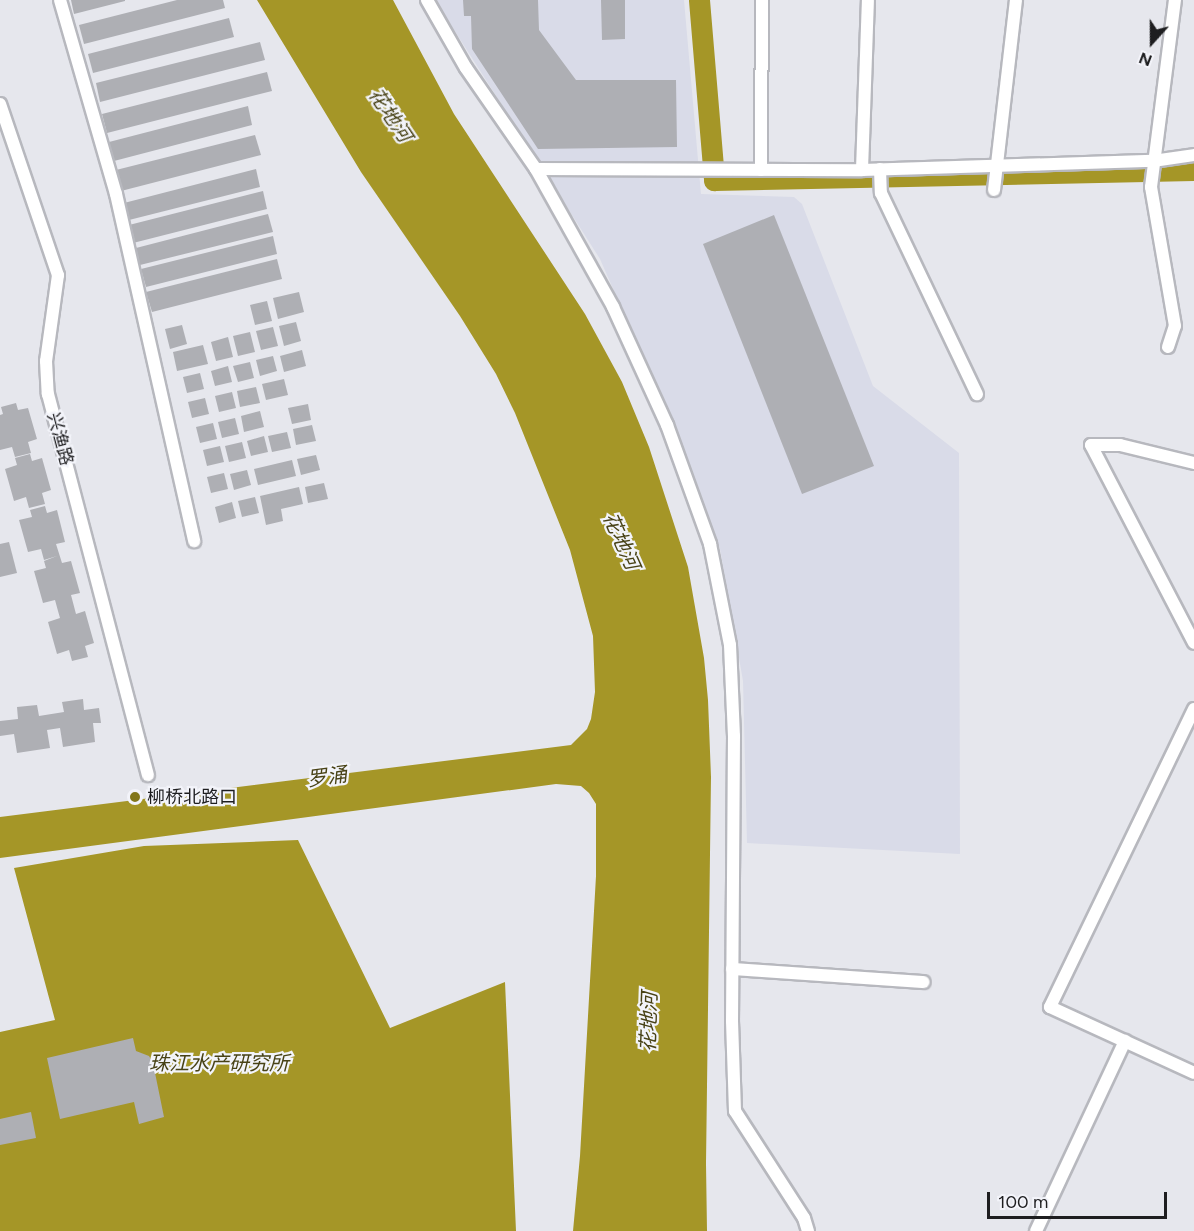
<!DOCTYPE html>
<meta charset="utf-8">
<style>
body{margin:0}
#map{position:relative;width:1194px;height:1231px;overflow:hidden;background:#e6e7ed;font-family:Figtree,"Noto Sans SC",sans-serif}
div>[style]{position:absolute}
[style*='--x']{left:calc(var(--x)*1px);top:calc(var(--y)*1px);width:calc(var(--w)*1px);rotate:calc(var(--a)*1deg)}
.built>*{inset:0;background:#d9dbe8}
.water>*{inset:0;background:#a59627}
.river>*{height:21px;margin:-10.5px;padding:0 10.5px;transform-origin:10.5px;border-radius:10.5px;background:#a59627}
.building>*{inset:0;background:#aeafb4}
.roads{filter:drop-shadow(2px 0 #b7b8be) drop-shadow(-2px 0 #b7b8be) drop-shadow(0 2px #b7b8be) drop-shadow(0 -2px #b7b8be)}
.minor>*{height:12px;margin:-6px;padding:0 6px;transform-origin:6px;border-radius:6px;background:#fff}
.dots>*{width:16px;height:16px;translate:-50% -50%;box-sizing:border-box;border:3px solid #f3f4fa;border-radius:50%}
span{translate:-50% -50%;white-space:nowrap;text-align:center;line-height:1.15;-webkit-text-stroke:4.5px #f3f4fa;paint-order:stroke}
.street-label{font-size:18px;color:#1e1e20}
.poi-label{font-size:18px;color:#1e1e20}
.left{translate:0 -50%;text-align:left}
.water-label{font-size:20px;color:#484216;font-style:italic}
.north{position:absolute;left:1122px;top:12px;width:60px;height:60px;-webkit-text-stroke:4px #f3f4fa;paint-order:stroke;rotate:201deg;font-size:16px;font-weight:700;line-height:24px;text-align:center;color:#1e1e20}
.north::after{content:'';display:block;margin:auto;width:21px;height:27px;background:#1e1e20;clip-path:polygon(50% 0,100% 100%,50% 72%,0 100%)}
.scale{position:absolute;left:987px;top:1192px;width:180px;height:27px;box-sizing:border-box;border:3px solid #1e1e20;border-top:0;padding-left:8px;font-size:18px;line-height:21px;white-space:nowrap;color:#1e1e20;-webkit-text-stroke:4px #f3f4fa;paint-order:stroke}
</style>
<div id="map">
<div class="built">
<i style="clip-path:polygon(435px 0,684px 0,701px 194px,794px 197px,802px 204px,873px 386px,959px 453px,960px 854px,747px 843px,743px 681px,720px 549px,678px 437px,600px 259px)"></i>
</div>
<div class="water">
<i style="clip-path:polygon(257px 0,393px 0,454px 114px,585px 314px,622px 382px,649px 447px,688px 567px,704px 658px,708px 700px,711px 777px,706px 1164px,707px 1231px,573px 1231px,580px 1156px,596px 876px,596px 804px,589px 793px,581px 786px,556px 784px,0 858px,0 817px,571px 745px,587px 729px,591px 719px,595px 692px,593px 636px,570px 550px,515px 413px,496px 374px,460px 316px,361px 172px)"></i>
<i style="clip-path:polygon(298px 840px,390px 1028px,505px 982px,516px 1231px,0 1231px,0 1032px,55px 1020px,14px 868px,144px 846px)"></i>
</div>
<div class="river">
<i style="--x:699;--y:0;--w:181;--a:85.2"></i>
<i style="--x:714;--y:180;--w:480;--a:-1.2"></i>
</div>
<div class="building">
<i style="clip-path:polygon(71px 0,125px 0,125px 1px,74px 14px)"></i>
<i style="clip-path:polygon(177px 0,223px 0,225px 8px,84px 44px,79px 25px)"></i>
<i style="clip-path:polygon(463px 0,538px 0,539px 30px,576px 80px,676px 80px,677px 147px,538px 149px,472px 49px,471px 16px,464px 16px)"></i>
<i style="clip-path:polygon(601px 0,625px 0,625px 39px,602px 40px)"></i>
<i style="clip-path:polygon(229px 18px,234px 37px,93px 73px,88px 54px)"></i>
<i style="clip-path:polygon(260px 42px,265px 60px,100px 102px,96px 83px)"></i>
<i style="clip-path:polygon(267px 72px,272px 91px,107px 133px,102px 114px)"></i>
<i style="clip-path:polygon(248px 106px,252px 125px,114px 161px,109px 142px)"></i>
<i style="clip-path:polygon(255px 135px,261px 155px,121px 191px,116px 170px)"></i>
<i style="clip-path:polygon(256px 169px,260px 187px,129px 220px,124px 203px)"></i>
<i style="clip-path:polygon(263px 191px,267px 209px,133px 243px,129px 225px)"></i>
<i style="clip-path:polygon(268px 214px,273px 232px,140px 265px,136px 248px)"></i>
<i style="clip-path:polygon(774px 215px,874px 466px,802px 494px,703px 244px)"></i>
<i style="clip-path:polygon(273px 236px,277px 254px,146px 287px,141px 269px)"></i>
<i style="clip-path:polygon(277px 259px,282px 279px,152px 312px,146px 292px)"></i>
<i style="clip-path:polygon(299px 292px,304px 312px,278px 319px,273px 298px)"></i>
<i style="clip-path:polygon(267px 301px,272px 321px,255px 325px,250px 305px)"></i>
<i style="clip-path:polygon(296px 322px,301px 341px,284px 346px,279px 326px)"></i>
<i style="clip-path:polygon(182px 325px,187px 344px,170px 349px,165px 329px)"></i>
<i style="clip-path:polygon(273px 327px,278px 346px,261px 350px,256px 331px)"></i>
<i style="clip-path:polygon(250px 332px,255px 352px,238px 356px,233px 336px)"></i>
<i style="clip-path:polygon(228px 337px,233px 357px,216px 361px,211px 342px)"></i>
<i style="clip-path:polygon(203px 345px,208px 364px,177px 371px,173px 352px)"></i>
<i style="clip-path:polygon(302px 350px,306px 366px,284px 372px,280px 356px)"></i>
<i style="clip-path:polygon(273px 356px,277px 371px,260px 376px,256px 360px)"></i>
<i style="clip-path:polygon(250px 362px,254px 378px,238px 382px,233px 366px)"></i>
<i style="clip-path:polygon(228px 366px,232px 382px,215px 386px,211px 371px)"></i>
<i style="clip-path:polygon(200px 373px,204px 389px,187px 393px,183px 377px)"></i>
<i style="clip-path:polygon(284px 379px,288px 395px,266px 400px,262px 384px)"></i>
<i style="clip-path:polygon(256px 387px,260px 403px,240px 407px,237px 391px)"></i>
<i style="clip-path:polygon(232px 392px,236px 408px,219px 412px,215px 396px)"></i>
<i style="clip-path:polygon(205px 398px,209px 414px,192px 418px,188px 402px)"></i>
<i style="clip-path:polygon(16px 403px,18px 410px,28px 408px,37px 439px,28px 442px,31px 453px,15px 457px,12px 447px,0 450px,0 415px,3px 414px,1px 407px)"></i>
<i style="clip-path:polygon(308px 404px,311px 420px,292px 424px,288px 408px)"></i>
<i style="clip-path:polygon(260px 411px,264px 427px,244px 432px,241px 416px)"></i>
<i style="clip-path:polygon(235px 418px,239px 434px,222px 438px,218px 422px)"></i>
<i style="clip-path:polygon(213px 423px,217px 439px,200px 443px,196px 427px)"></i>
<i style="clip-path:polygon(312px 425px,316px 441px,296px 445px,293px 429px)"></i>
<i style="clip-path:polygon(287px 432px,291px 448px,272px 452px,268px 436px)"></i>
<i style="clip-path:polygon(264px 436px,268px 452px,251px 456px,247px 441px)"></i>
<i style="clip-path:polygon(242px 442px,246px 458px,229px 462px,225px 446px)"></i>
<i style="clip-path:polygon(220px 446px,224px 462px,207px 466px,203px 450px)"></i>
<i style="clip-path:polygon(30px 454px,32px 461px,42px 458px,51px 490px,42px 493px,45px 504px,29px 508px,26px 497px,14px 501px,5px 469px,17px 465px,15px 458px)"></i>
<i style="clip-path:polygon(316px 455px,320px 470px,301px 475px,297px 459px)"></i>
<i style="clip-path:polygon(292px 460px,296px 476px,258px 485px,254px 469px)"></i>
<i style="clip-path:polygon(247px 470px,251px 485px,234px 490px,230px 474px)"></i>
<i style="clip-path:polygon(224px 473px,228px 489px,211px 493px,207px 477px)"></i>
<i style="clip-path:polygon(324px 483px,328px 499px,308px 503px,305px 487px)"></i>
<i style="clip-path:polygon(299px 487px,303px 504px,281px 509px,283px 521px,266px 525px,260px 496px)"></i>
<i style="clip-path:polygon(255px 497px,259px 513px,242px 517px,238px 501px)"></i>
<i style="clip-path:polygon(232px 502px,236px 518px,219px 523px,215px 507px)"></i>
<i style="clip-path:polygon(45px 506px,47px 513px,57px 510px,65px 542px,56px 544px,62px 563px,71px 561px,80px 593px,71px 595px,76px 614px,85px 611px,94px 643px,85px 646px,88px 657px,72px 661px,69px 650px,57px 654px,48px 622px,60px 618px,58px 611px,55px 600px,43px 603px,34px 571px,46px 568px,44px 561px,57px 556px,44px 560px,41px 549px,28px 552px,19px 520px,32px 517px,30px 510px)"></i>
<i style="clip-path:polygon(9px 542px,17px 573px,0 577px,0 544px)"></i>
<i style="clip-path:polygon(83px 699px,84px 710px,99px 708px,101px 723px,93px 723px,95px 742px,63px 747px,60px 728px,47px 730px,50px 748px,17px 753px,14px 734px,0 736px,0 721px,18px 719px,17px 707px,37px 705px,39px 716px,64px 712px,62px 702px)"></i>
<i style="clip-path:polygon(133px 1038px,136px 1051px,149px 1056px,153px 1063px,164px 1117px,139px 1124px,134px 1102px,60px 1119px,47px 1058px)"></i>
<i style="clip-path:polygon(31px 1112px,36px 1138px,0 1145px,0 1119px)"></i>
</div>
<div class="roads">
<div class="minor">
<i style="--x:60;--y:0;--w:202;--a:73.9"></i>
<i style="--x:116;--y:194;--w:356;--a:77.3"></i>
<i style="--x:427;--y:0;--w:78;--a:60.2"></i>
<i style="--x:466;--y:68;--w:123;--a:55.3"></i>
<i style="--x:536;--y:169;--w:158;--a:60.8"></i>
<i style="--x:613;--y:307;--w:130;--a:65.4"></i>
<i style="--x:667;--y:425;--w:127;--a:70.1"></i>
<i style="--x:710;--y:544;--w:103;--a:78.8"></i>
<i style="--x:730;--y:645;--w:91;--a:87.5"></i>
<i style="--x:734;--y:736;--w:285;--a:90.4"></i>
<i style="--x:732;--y:1021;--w:90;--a:88.1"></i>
<i style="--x:735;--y:1111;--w:127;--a:57.2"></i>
<i style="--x:804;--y:1218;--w:14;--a:73"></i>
<i style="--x:0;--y:104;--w:181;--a:71.3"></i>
<i style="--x:58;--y:275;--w:87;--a:97.9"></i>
<i style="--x:46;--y:361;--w:33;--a:87"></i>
<i style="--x:48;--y:394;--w:394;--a:75.3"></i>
<i style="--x:536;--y:169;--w:326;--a:0.2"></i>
<i style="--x:862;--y:170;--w:291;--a:-1.8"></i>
<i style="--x:1153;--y:161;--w:41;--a:-8.3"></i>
<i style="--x:880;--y:169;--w:24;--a:88"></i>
<i style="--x:881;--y:193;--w:223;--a:64.5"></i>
<i style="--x:761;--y:170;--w:170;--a:-89.7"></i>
<i style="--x:862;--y:170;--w:170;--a:-88"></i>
<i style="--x:994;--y:190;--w:191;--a:-83.4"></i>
<i style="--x:1168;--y:347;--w:22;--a:-72"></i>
<i style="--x:1175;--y:326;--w:141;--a:-99.8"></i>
<i style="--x:1151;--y:187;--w:189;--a:-82.7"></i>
<i style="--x:1194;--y:463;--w:76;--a:-166.3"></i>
<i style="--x:1120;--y:445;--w:29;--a:180"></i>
<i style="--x:1091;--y:445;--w:223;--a:62.5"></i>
<i style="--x:1194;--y:709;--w:331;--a:115.8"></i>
<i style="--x:1050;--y:1007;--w:158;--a:24.6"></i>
<i style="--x:732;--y:969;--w:192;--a:3.9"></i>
<i style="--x:1036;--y:1231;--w:210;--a:-64.9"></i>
</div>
</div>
<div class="dots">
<i style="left:135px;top:797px;background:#83771b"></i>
</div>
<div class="street-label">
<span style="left:60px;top:439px;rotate:75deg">兴渔路</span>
</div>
<div class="poi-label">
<span class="left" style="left:147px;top:797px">柳桥北路口</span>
</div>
<div class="water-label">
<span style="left:390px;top:115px;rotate:56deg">花地河</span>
<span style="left:621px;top:541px;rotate:66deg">花地河</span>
<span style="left:327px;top:777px;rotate:-8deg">罗涌</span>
<span style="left:649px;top:1022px;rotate:-88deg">花地河</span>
<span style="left:219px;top:1063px">珠江水产研究所</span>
</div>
<div class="north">N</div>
<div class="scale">100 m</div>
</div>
